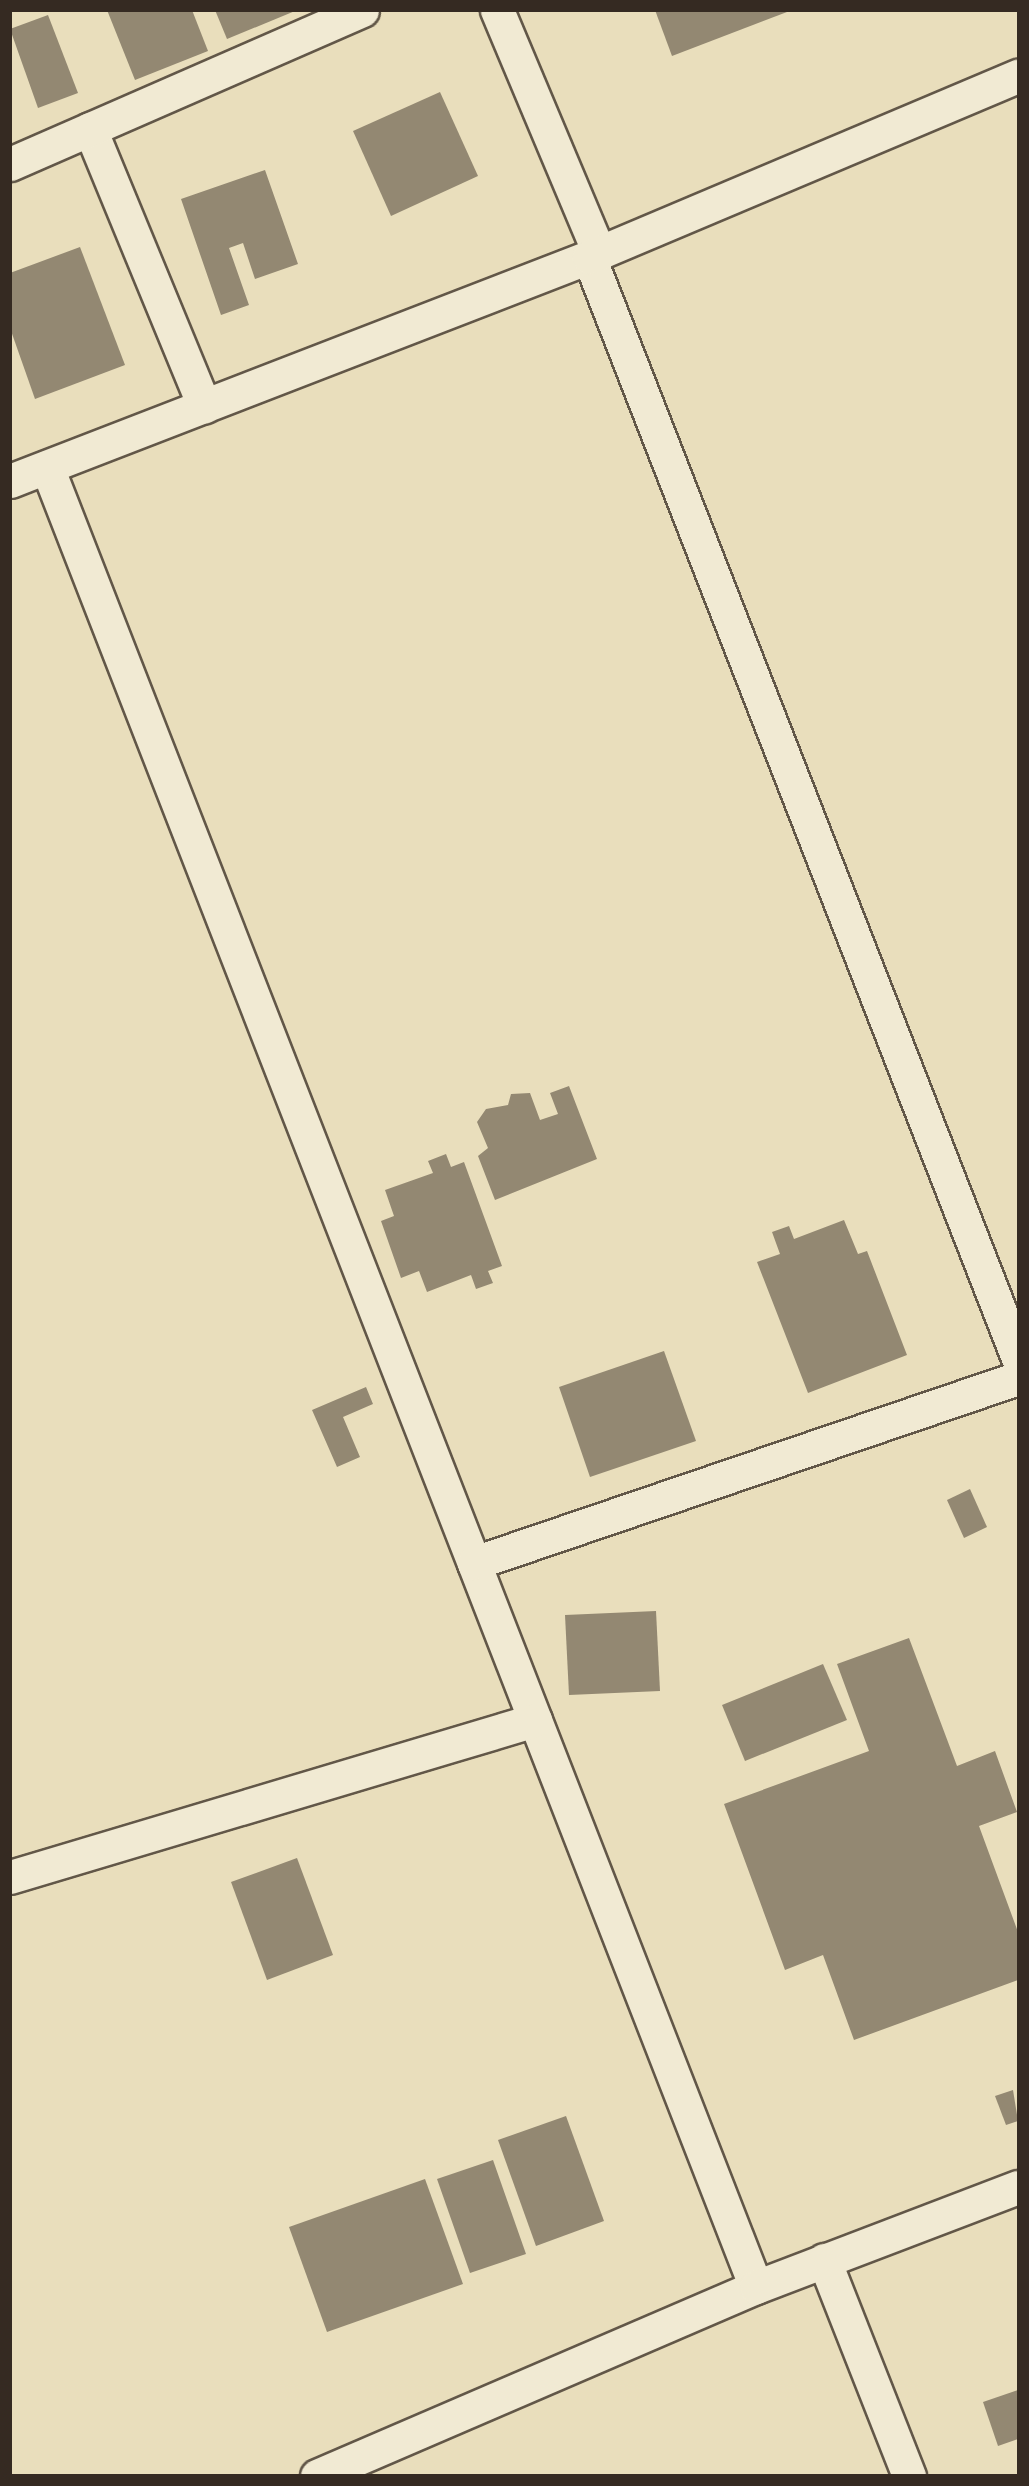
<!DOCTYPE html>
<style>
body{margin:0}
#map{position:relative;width:1029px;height:2486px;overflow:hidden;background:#e9debc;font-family:"IM FELL Great Primer",serif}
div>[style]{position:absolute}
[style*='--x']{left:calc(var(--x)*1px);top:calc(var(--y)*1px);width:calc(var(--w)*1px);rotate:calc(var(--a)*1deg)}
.building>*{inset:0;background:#938872}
.roads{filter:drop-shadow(2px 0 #625748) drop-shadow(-2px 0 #625748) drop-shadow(0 2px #625748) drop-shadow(0 -2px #625748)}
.minor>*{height:33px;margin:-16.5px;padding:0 16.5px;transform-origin:16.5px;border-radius:16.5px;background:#f1ead3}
.tertiary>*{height:33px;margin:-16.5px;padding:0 16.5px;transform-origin:16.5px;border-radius:16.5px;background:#f1ead3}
span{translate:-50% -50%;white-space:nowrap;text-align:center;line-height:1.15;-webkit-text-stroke:5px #f1ead3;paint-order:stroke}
.frame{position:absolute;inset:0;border:12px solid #352a22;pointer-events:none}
</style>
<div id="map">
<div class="building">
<i style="clip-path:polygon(107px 10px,192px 10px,208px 51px,135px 80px)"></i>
<i style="clip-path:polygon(215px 10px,295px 10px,295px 11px,227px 39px)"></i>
<i style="clip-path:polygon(655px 10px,786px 10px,787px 12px,672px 56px)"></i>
<i style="clip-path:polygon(48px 15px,78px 93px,38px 108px,10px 29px)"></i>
<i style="clip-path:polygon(440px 92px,478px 176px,391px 216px,353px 131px)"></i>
<i style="clip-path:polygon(265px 170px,298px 264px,255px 279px,243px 243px,229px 248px,249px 305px,221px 315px,181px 199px)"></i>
<i style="clip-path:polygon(80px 247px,125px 365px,35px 399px,10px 328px,10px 273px)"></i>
<i style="clip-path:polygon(569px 1086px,597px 1159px,495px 1200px,478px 1156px,488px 1148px,477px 1122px,486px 1109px,508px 1105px,511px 1094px,530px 1093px,540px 1120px,558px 1114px,550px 1093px)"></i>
<i style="clip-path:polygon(446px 1154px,451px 1167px,464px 1162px,502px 1266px,488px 1271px,493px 1283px,476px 1289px,471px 1275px,427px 1292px,419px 1271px,401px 1278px,381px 1221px,394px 1216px,385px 1190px,433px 1173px,428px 1161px)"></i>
<i style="clip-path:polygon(844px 1220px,858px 1254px,867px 1251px,907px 1355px,808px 1393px,757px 1262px,780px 1254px,772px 1232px,789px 1226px,794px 1239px)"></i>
<i style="clip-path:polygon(664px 1351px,696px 1441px,590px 1477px,559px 1387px)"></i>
<i style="clip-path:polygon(366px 1387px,373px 1404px,343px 1417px,360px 1457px,337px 1467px,312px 1410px)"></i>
<i style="clip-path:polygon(970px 1489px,987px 1527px,964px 1538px,947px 1500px)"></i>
<i style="clip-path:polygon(656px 1611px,660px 1691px,569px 1695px,565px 1615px)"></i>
<i style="clip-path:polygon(909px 1638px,957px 1766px,995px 1751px,1017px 1812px,979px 1826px,1018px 1932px,1018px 1980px,854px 2040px,823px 1955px,785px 1970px,724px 1804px,869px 1751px,837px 1664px)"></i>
<i style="clip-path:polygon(823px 1664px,847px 1720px,745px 1761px,722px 1705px)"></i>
<i style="clip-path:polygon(297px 1858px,333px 1955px,267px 1980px,231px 1882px)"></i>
<i style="clip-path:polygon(1013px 2090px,1018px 2121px,1006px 2125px,995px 2096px)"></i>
<i style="clip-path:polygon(566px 2116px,604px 2221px,536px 2246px,498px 2140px)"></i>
<i style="clip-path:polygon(493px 2160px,526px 2254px,470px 2273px,437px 2179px)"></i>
<i style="clip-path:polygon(425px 2179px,463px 2284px,327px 2332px,289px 2227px)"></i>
<i style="clip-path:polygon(1018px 2390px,1018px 2439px,998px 2446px,983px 2402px)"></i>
</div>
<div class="roads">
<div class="minor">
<i style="--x:497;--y:10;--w:264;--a:67.2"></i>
<i style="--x:90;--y:129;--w:300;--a:67.6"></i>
<i style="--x:10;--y:164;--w:384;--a:-23.6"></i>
<i style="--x:589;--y:257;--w:1182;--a:68.71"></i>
<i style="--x:47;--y:467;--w:1953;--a:68.72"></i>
<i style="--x:474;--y:1563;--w:575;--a:-18.78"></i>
<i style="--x:10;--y:1877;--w:548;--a:-16.65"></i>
<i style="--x:824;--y:2260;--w:232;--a:68.5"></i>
</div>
<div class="tertiary">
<i style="--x:10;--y:481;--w:621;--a:-21.15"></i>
<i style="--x:589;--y:257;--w:466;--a:-22.9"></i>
<i style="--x:317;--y:2476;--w:478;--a:-23.3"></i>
<i style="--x:756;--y:2287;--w:280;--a:-20.9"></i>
</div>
</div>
<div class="frame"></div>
</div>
